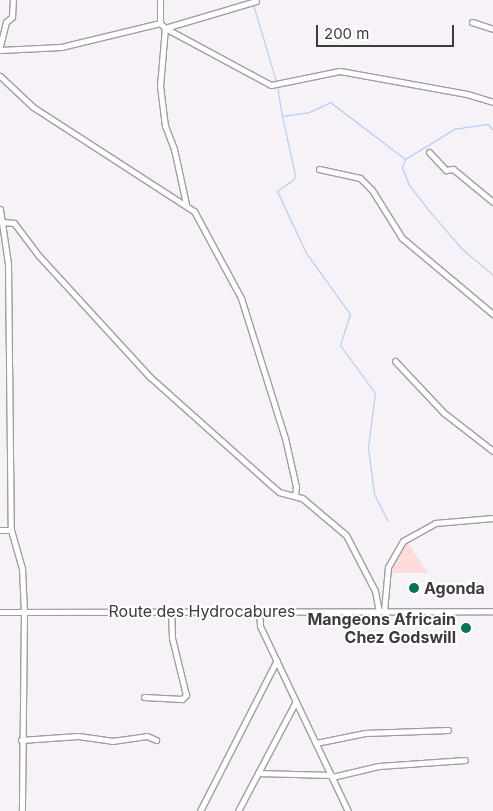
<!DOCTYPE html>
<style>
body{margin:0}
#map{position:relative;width:493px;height:811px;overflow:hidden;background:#f7f2f8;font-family:Inter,sans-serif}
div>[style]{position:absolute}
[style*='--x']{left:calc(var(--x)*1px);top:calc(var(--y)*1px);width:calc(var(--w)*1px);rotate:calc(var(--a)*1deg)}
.green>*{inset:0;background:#fddcda}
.stream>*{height:1px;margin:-0.5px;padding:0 0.5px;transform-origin:0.5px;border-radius:0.5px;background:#a7c9f8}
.roads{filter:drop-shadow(1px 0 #a19da3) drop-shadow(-1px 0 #a19da3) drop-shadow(0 1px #a19da3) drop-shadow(0 -1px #a19da3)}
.street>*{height:5px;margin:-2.5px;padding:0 2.5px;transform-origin:2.5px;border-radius:2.5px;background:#fff}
.dots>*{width:14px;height:14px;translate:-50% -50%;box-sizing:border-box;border:2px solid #fff;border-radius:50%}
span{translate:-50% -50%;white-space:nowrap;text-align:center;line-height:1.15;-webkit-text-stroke:4px #fff;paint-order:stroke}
.poi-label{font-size:16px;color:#3d3b3d;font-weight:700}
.left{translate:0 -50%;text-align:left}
.right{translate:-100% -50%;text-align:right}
.street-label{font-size:16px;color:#3d3b3d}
.scale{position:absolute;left:316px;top:25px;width:138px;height:22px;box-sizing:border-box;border:2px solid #3d3b3d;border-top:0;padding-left:6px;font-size:15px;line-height:18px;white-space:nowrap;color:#3d3b3d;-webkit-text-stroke:4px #fff;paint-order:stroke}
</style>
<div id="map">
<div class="green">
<i style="clip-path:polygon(404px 543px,408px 543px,428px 573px,390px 573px,395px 555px)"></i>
</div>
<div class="stream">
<i style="--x:253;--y:4;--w:80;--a:73.4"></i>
<i style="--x:277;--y:85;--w:31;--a:81"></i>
<i style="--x:282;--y:116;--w:27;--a:-8"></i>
<i style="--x:309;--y:112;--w:23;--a:-25"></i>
<i style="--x:330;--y:102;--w:94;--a:37.2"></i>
<i style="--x:282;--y:116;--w:60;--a:77.6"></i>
<i style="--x:295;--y:175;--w:4;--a:104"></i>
<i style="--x:294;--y:179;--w:21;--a:145"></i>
<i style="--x:277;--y:191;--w:68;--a:64.9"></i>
<i style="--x:306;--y:253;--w:75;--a:54.2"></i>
<i style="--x:350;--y:314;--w:33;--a:108"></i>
<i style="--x:340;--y:345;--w:59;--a:53.9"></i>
<i style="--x:375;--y:393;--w:54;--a:97.4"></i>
<i style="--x:368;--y:447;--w:47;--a:82.7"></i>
<i style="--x:374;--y:494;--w:30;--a:63"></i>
<i style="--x:493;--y:130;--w:8;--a:-130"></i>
<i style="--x:488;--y:124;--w:34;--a:172"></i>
<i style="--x:454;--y:129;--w:57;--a:148.5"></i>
<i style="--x:405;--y:159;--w:9;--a:111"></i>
<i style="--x:402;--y:167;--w:19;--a:69"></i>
<i style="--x:409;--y:185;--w:36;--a:52"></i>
<i style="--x:431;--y:213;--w:48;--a:49.3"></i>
<i style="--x:462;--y:249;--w:40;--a:40"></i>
</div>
<div class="roads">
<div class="street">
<i style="--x:160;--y:0;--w:23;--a:90"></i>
<i style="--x:160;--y:23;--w:7;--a:45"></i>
<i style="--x:165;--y:28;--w:120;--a:28.3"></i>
<i style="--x:271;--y:85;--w:70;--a:-11.5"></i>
<i style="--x:340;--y:71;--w:129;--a:10.3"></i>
<i style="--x:467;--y:94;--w:27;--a:17"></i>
<i style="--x:472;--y:22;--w:22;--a:18"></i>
<i style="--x:0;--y:46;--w:25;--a:-76"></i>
<i style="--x:6;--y:22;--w:8;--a:-40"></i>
<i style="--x:12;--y:17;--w:17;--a:-87"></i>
<i style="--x:0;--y:50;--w:61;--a:-2.8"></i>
<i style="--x:61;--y:47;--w:102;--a:-13.6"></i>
<i style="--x:0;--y:76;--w:45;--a:43.2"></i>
<i style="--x:33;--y:107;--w:192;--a:32.9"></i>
<i style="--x:194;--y:211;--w:99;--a:61.6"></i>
<i style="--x:241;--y:298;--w:147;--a:72.6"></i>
<i style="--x:285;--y:438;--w:50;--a:77.3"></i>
<i style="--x:296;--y:487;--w:8;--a:97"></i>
<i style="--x:429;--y:152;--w:25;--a:47"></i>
<i style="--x:446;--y:170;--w:7;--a:-8"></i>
<i style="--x:453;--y:169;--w:52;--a:39.5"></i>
<i style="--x:319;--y:169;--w:42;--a:12.4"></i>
<i style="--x:360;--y:178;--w:17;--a:45"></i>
<i style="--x:372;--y:190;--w:57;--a:58"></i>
<i style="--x:402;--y:238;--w:119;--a:39.9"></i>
<i style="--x:186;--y:204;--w:56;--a:-102.3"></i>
<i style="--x:174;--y:149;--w:25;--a:-111"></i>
<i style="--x:165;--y:126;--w:40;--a:-97.1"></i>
<i style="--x:160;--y:86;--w:58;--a:-85.1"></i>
<i style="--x:165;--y:28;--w:95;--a:-16.5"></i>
<i style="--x:0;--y:209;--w:56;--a:81.7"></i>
<i style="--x:8;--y:264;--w:266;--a:89.4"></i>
<i style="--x:11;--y:530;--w:40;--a:74"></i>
<i style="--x:22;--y:568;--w:44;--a:87.4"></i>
<i style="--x:24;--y:612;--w:199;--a:90.6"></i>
<i style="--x:3;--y:222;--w:11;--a:5"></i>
<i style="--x:14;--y:223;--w:41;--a:52.9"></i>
<i style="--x:39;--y:256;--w:164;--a:47.5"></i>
<i style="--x:150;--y:377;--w:162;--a:41.8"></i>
<i style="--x:271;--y:485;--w:11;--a:41"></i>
<i style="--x:279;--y:492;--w:24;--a:15"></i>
<i style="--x:302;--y:498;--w:57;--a:40.1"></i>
<i style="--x:346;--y:535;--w:63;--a:62.6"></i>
<i style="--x:375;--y:591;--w:21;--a:79"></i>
<i style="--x:395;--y:361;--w:71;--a:46.7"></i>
<i style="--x:444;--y:413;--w:62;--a:37.8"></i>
<i style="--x:0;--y:530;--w:11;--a:0"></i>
<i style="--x:259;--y:611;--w:15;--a:86"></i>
<i style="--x:260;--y:626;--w:205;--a:64.6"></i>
<i style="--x:384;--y:611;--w:44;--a:-84.8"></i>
<i style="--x:388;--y:567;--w:30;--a:-60"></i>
<i style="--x:403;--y:541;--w:37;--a:-29"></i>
<i style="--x:435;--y:523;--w:58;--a:-4.9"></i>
<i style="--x:0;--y:612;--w:493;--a:-0.1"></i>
<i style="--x:144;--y:697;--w:38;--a:3"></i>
<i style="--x:182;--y:699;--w:6;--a:-45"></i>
<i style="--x:186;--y:695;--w:59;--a:-103.8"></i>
<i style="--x:172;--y:638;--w:27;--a:-92"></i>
<i style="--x:21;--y:740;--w:57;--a:-4"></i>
<i style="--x:78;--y:736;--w:34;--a:8"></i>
<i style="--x:112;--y:741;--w:35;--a:-8"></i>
<i style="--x:147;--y:736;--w:10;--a:24"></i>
<i style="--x:316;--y:743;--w:50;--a:-11.5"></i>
<i style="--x:365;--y:733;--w:83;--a:-2.1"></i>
<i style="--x:258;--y:773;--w:73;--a:1.6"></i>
<i style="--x:332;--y:777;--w:48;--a:-13.2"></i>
<i style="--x:379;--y:766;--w:86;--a:-4"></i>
<i style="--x:200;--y:811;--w:169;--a:-63"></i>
<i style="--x:238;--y:811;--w:124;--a:-62.2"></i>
</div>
</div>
<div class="dots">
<i style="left:414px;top:588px;background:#047651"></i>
<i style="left:466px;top:628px;background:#047651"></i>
</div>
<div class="poi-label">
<span class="left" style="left:424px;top:588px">Agonda</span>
<span class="right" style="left:456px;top:628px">Mangeons Africain<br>Chez Godswill</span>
</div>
<div class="street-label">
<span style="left:202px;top:611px">Route des Hydrocabures</span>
</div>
<div class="scale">200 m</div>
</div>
